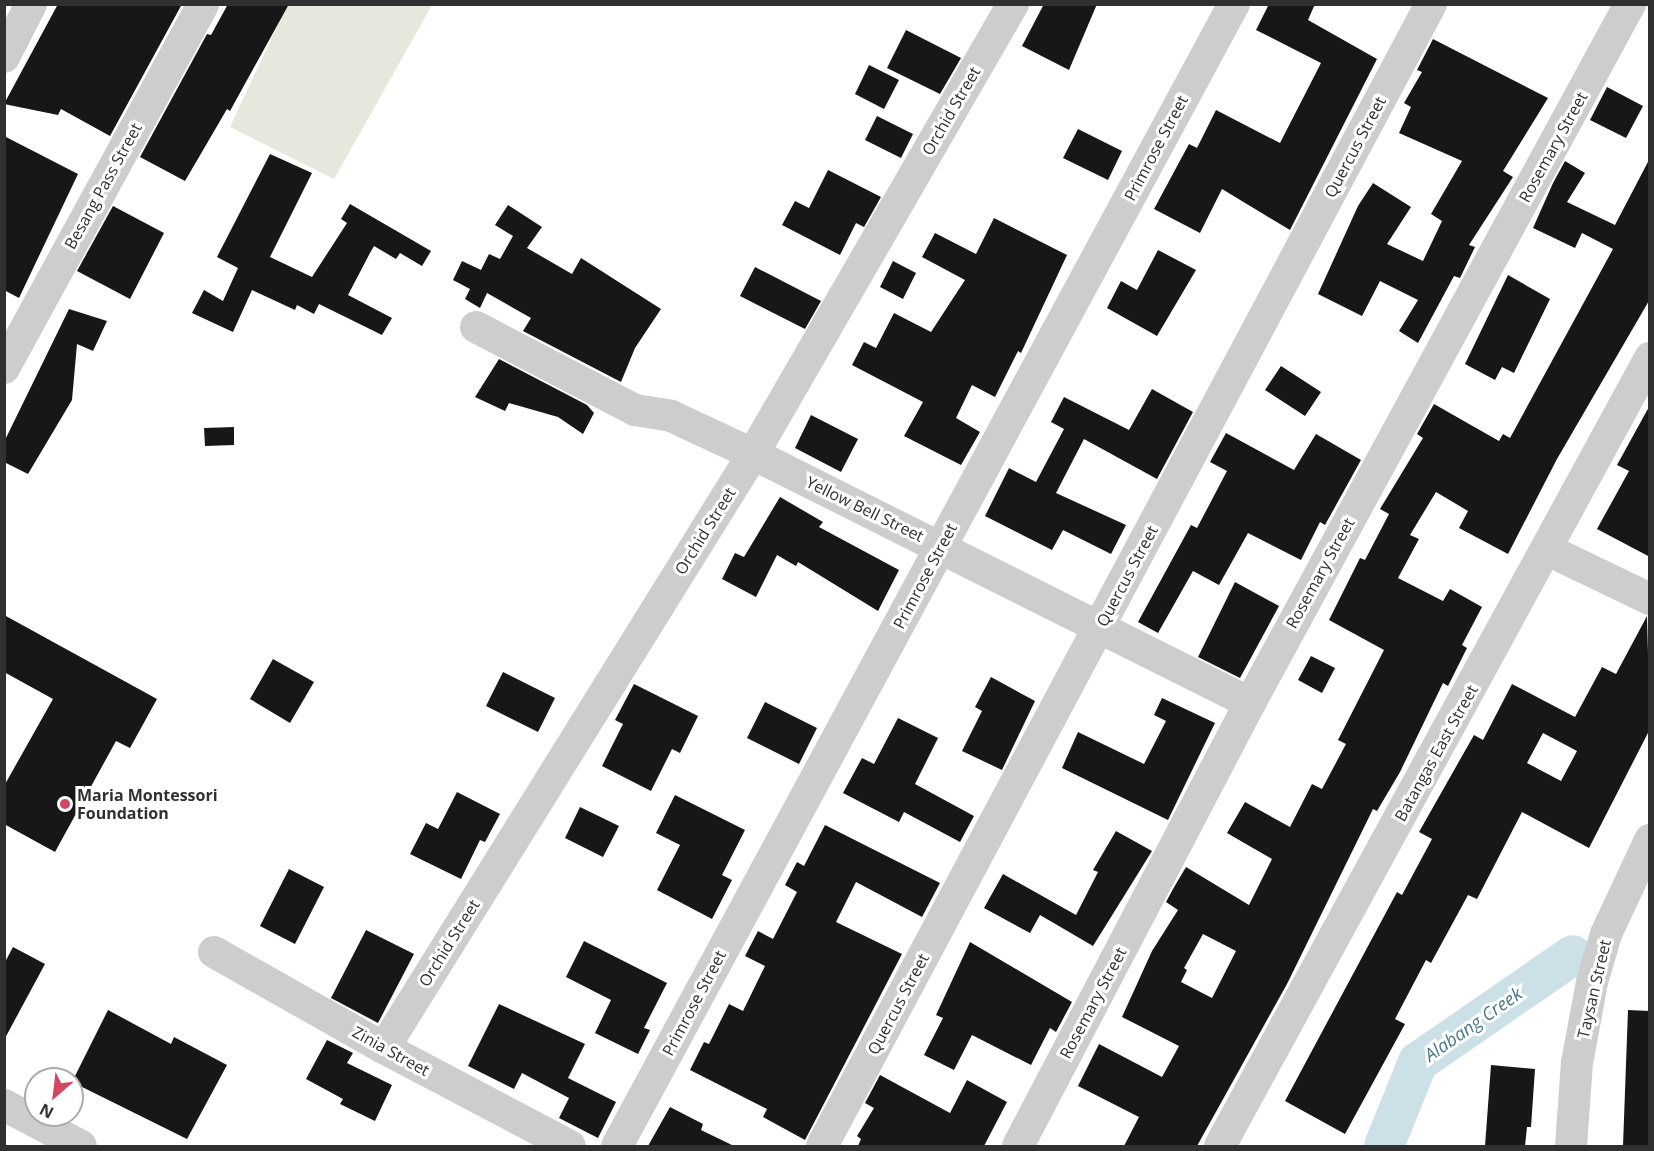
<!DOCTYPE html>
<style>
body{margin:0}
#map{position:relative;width:1654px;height:1151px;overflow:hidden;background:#fff;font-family:"Open Sans",sans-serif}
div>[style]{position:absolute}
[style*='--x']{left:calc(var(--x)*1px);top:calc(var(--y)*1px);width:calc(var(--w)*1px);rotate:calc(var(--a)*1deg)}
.green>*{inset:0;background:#e5e8dd}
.river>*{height:40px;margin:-20px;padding:0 20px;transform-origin:20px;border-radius:20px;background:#cce0e7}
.building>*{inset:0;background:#171717}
.minor>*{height:32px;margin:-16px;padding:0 16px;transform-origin:16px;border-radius:16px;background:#cdcdcd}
.dots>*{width:16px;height:16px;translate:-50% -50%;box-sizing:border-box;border:3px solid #fff;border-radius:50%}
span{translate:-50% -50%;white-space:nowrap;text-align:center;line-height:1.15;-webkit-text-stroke:6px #fff;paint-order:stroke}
.street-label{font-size:16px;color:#303030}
.poi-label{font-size:16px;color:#303030;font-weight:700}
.left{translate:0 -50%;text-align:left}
.water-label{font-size:18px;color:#47788a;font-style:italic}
.frame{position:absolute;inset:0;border:6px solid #303030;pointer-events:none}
.north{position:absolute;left:24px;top:1067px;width:60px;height:60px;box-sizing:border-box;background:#fff;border:2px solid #acacac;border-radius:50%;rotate:208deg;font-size:16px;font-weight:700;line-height:24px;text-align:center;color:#303030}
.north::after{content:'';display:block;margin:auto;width:21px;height:27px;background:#d24863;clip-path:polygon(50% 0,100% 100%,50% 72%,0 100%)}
</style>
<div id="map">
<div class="green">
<i style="clip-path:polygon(287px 5px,432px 5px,334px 179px,230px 127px)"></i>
</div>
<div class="river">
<i style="--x:1384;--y:1146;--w:91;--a:-68"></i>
<i style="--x:1418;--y:1062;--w:188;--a:-34.6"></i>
</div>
<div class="building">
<i style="clip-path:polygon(58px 4px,182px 4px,110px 136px,61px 109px,58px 115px,4px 104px)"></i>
<i style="clip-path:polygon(228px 4px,289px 4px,230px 111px,227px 109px,185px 181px,140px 157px,207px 34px,211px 35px)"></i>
<i style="clip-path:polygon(1044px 4px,1097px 4px,1069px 70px,1022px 46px)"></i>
<i style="clip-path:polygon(1269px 4px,1315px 4px,1308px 20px,1377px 59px,1290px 230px,1222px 189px,1200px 233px,1154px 209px,1189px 144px,1197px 148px,1216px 110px,1280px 143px,1321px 63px,1256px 30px)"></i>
<i style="clip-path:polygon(906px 30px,961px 58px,940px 94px,887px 68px)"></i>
<i style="clip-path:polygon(1433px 39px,1548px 98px,1503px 171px,1513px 177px,1469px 245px,1475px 247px,1460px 278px,1454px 276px,1418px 343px,1399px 331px,1418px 300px,1380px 281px,1362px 316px,1318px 294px,1358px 206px,1373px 183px,1411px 207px,1387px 244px,1423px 261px,1442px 221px,1431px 214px,1462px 161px,1399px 133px,1411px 107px,1404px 103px,1422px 72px,1417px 70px)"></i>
<i style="clip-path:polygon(869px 65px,899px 80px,884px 109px,855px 94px)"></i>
<i style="clip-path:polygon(1607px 87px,1643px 106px,1626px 138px,1590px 120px)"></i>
<i style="clip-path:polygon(877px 116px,913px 134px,901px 158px,865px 140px)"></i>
<i style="clip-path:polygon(1078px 129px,1122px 151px,1108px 180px,1063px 158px)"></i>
<i style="clip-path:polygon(4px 136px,78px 174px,19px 298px,4px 290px)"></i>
<i style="clip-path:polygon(270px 154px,312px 173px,270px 257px,312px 277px,347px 223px,341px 219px,350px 204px,431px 251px,422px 266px,400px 253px,396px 259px,374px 246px,370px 253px,348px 295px,392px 318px,382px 335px,319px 304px,314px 314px,297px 305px,295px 310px,252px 290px,233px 332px,192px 313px,204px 290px,223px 301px,238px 268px,217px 257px)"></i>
<i style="clip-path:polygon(evenodd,1650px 158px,1650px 299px,1557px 459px,1508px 554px,1459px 528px,1468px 511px,1436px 492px,1410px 535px,1419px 539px,1398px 578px,1443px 601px,1450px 589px,1482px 607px,1462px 645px,1467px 648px,1448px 686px,1443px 683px,1400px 772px,1377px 811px,1373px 809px,1287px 984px,1197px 1146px,1124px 1146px,1139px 1117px,1078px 1086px,1099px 1044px,1162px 1077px,1179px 1046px,1122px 1017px,1152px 951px,1178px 910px,1166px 902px,1173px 889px,1186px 867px,1249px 905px,1272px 859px,1227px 833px,1245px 802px,1290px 827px,1312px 784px,1322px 789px,1346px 744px,1338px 740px,1384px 650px,1329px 620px,1360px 558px,1365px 560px,1389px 514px,1380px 509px,1423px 438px,1417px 434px,1434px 404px,1499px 441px,1503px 434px,1510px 438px,1613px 249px,1582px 233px,1575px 248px,1533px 228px,1553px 183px,1565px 161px,1585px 173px,1567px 202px,1615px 225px,1650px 158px,1203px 934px,1236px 951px,1212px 998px,1181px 982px,1187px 970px,1184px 968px,1203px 934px)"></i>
<i style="clip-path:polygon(828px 170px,881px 197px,864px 227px,856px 223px,840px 255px,782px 225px,795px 201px,809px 208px)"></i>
<i style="clip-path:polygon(508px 205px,542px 227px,527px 248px,572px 274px,581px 258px,661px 309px,635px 348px,621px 382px,523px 331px,531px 318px,487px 293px,480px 308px,465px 299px,470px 289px,453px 280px,462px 261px,481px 270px,489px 254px,500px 259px,513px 236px,495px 225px)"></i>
<i style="clip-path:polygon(113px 206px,164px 233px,130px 299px,77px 271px)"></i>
<i style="clip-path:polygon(994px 218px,1067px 255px,1021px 353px,1018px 351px,995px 397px,972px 385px,956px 418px,980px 432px,961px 465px,904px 436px,923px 402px,852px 365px,864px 342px,876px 348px,894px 313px,931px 332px,965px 280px,922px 257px,935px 233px,976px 254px)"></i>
<i style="clip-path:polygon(1158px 250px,1196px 270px,1157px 336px,1107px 308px,1121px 281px,1137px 290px)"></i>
<i style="clip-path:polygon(893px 261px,916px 273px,903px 299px,880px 287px)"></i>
<i style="clip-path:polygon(755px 267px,821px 301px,805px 329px,740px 296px)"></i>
<i style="clip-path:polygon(1508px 275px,1550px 299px,1514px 373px,1502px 367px,1495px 380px,1465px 364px)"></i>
<i style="clip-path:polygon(69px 309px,107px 321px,93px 351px,77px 344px,72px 400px,28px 474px,4px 462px,4px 442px)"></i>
<i style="clip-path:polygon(499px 359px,587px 405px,594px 413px,583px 434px,558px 417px,509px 403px,505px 411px,475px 397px)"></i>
<i style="clip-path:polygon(1281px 366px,1321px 392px,1305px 416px,1265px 390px)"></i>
<i style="clip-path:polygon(1152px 389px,1193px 412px,1157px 479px,1084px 439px,1056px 493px,1126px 525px,1111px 554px,1063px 530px,1052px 550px,985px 516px,1009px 468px,1036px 482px,1064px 429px,1051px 422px,1064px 397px,1129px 430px)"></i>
<i style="clip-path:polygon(1650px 405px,1650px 557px,1597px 529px,1629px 471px,1617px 465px)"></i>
<i style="clip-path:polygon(811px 415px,858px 439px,841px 472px,795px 448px)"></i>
<i style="clip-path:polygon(234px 427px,234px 445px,205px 446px,204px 428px)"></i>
<i style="clip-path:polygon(1226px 433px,1294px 470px,1316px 434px,1361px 460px,1325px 525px,1320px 522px,1301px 560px,1248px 533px,1219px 585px,1193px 571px,1158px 633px,1138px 622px,1191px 525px,1197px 528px,1227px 471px,1210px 462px)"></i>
<i style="clip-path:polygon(780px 497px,823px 522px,819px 527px,899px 570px,878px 611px,798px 562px,796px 566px,777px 555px,756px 597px,722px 579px,735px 553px,744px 557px)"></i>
<i style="clip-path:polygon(1235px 582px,1279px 606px,1240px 678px,1198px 657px)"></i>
<i style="clip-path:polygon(4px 615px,157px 699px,130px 748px,116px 741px,55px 852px,4px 824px,4px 786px,53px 699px,4px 672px)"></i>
<i style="clip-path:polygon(evenodd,1647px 616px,1650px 729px,1589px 848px,1522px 812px,1477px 899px,1468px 895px,1431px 963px,1426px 960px,1395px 1019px,1405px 1024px,1345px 1134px,1285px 1101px,1397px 892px,1402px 895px,1432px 839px,1419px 832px,1474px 735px,1483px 740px,1512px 684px,1575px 717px,1602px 667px,1616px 674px,1647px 616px,1543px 733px,1577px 751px,1561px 781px,1527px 763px,1543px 733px)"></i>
<i style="clip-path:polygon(1311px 656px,1335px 668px,1322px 693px,1298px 680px)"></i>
<i style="clip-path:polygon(273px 659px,314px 682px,290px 723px,250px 699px)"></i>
<i style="clip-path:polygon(503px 672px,555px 698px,538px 732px,486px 706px)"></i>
<i style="clip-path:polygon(991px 677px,1035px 701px,1002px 770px,962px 751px,982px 711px,975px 707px)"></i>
<i style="clip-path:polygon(634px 684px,698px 716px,680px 753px,672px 749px,651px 791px,602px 766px,623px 724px,615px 720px)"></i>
<i style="clip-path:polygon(1162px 698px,1215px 723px,1168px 820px,1062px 768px,1078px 732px,1144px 764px,1166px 721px,1154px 715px)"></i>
<i style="clip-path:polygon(765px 702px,817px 728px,799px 764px,747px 738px)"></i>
<i style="clip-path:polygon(898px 718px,938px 738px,915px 784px,974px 816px,960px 842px,904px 812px,899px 822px,843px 793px,862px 758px,874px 764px)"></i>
<i style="clip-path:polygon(457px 792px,500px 814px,485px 842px,480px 840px,461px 879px,410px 854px,426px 823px,438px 829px)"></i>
<i style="clip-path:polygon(675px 795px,745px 830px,722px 875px,732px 880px,712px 919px,657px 890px,680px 845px,656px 833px)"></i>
<i style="clip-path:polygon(580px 807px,619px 826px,603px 857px,565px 838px)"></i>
<i style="clip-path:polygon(825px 825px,940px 883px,922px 917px,856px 882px,836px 922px,902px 954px,805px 1140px,763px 1117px,767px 1109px,690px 1070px,704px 1042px,709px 1044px,729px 1004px,743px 1011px,765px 966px,745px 956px,758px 931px,773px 939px,797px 892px,785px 885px,797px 862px,804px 866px)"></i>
<i style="clip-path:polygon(1116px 831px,1152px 851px,1093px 946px,1040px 915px,1030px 933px,984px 908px,1003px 874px,1076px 915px,1098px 872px,1093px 870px)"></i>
<i style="clip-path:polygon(289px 869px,324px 887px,295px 944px,260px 926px)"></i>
<i style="clip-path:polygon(366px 930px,414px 954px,378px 1023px,331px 998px)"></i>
<i style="clip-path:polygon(584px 941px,667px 983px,644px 1028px,650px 1030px,638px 1054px,595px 1033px,611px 1000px,566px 977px)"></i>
<i style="clip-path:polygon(970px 942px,1072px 1002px,1056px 1032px,1050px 1028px,1031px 1065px,972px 1035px,954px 1070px,924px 1055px,943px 1018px,936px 1015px)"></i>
<i style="clip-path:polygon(13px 947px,45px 964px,4px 1040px,4px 964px)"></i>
<i style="clip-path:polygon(499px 1004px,585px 1044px,568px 1078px,616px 1102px,598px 1138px,559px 1118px,569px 1098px,522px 1073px,514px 1089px,468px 1066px)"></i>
<i style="clip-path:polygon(108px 1010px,171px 1044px,174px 1037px,227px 1065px,187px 1139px,72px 1082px)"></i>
<i style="clip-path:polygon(1628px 1010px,1650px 1011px,1650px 1146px,1623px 1146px)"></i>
<i style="clip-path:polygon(327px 1040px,353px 1053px,347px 1063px,392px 1085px,375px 1121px,340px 1104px,343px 1099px,306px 1079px)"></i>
<i style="clip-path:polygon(1491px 1065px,1535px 1069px,1531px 1127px,1527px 1127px,1525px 1146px,1485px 1146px)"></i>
<i style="clip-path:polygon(880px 1075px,950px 1113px,967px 1080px,1007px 1102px,984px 1146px,858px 1146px,861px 1139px,857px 1136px,874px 1108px,865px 1103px)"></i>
<i style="clip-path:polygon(670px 1107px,703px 1124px,701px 1130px,734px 1146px,648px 1146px)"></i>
</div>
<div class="minor">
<i style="--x:4;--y:57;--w:59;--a:-63"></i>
<i style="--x:476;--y:327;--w:179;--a:27.6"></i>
<i style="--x:635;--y:410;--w:36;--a:9"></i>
<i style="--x:671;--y:416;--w:90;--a:24.9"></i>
<i style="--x:753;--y:454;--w:556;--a:26.61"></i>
<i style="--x:4;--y:368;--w:415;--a:-61.3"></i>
<i style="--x:1548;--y:550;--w:113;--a:25.7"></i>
<i style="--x:214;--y:952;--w:195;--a:29.5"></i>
<i style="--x:384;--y:1048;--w:210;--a:27.8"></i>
<i style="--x:384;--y:1048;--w:699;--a:-58.15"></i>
<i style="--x:753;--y:454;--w:520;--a:-59.98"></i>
<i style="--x:4;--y:1105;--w:87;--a:28"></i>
<i style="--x:617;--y:1146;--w:1298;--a:-61.62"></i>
<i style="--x:822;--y:1146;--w:1294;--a:-61.93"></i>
<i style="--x:1018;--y:1146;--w:500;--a:-62.36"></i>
<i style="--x:1250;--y:703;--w:796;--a:-61.47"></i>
<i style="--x:1220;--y:1146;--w:898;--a:-61.38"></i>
<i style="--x:1571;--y:1146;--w:83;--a:-85.9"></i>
<i style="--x:1577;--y:1063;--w:82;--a:-79.5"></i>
<i style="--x:1592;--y:982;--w:50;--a:-73.7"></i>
<i style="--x:1606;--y:934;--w:104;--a:-64.9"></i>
</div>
<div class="dots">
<i style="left:65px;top:804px;background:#d24863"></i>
</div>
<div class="street-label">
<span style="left:951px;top:111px;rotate:-60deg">Orchid Street</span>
<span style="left:1355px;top:147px;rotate:-62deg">Quercus Street</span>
<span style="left:1553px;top:147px;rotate:-61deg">Rosemary Street</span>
<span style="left:1156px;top:148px;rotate:-62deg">Primrose Street</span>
<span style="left:103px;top:186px;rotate:-61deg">Besang Pass Street</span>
<span style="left:865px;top:509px;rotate:26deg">Yellow Bell Street</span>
<span style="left:705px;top:531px;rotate:-58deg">Orchid Street</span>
<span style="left:1320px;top:573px;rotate:-61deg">Rosemary Street</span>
<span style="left:925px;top:576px;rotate:-62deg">Primrose Street</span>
<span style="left:1127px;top:576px;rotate:-62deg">Quercus Street</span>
<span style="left:1436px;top:753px;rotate:-61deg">Batangas East Street</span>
<span style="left:449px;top:943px;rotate:-58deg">Orchid Street</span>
<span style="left:1594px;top:989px;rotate:-77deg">Taysan Street</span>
<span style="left:694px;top:1003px;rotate:-62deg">Primrose Street</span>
<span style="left:1093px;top:1003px;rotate:-62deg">Rosemary Street</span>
<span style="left:898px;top:1004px;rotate:-62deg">Quercus Street</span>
<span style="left:391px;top:1051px;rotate:29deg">Zinia Street</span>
</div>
<div class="poi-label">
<span class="left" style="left:77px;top:804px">Maria Montessori<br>Foundation</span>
</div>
<div class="water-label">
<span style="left:1473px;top:1024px;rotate:-35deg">Alabang Creek</span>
</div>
<div class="frame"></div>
<div class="north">N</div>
</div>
